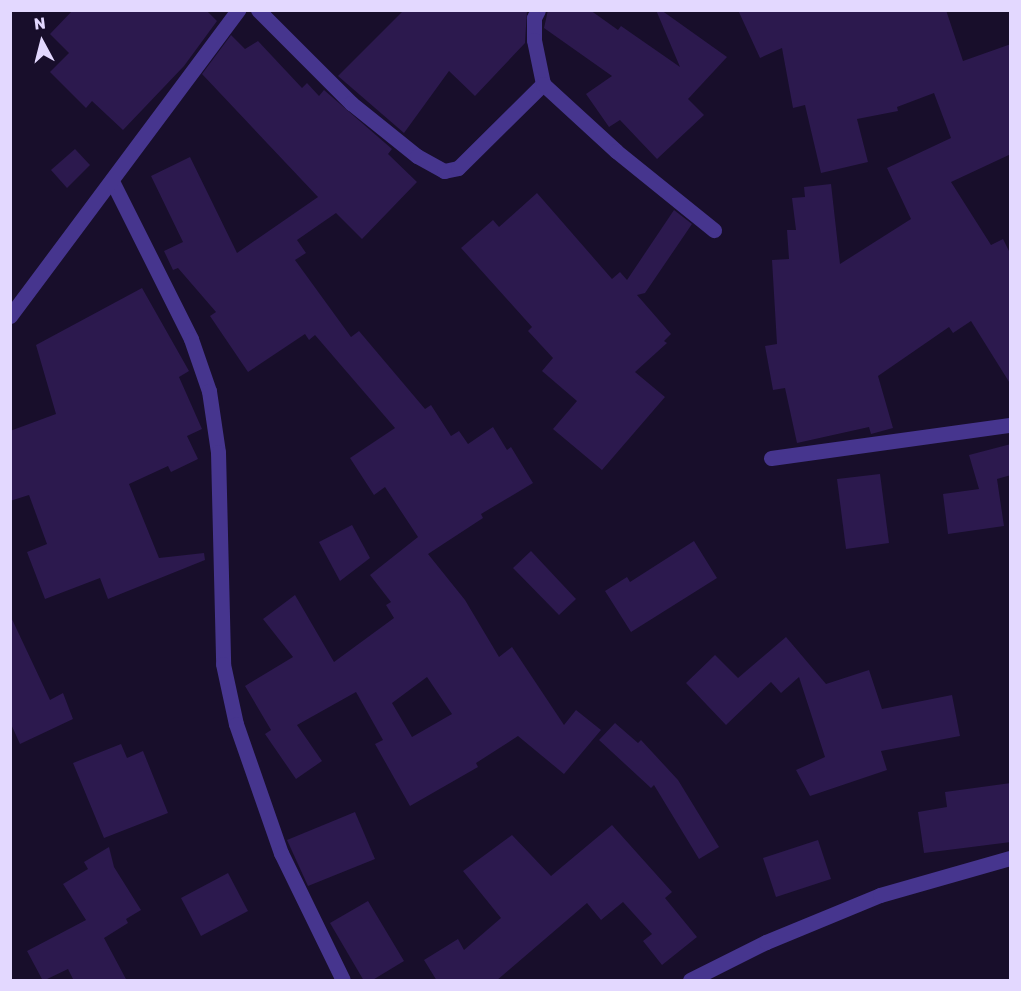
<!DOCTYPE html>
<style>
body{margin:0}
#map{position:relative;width:1021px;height:991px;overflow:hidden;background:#180e2b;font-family:Rubik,sans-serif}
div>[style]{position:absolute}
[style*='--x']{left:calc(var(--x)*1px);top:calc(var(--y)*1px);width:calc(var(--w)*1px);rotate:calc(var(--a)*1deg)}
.building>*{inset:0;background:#2c194e}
.street>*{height:15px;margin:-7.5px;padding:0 7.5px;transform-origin:7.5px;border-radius:7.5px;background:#46358e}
span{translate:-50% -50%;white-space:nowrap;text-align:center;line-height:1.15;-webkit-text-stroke:4.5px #180e2b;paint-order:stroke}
.frame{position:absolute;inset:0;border:12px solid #e3d8ff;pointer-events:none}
.north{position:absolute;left:12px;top:12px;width:60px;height:60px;-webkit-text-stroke:4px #180e2b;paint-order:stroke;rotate:353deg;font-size:16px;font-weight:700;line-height:24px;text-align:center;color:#e3d8ff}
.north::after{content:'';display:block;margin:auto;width:21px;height:27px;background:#e3d8ff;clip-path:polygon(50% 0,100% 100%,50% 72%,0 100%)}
</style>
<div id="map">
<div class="building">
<i style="clip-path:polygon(73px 10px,206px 10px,217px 21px,184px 66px,123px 130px,92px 101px,86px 108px,50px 72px,69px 53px,50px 34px)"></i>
<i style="clip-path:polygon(404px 10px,527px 10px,525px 43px,475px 96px,449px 71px,404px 133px,338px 76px)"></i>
<i style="clip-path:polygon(548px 10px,590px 10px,618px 30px,621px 26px,680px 67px,656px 10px,661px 10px,727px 57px,688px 99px,704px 115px,657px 159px,620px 120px,609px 127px,586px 94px,612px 76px,544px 28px)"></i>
<i style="clip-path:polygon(738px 10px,946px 10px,963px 61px,1011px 44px,1011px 154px,951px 182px,991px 245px,1003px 239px,1011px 255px,1011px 385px,971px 321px,953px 333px,949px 327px,878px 376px,893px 428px,871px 434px,869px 427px,797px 443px,785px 388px,773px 390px,765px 346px,777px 344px,772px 260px,789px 259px,787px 230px,796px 230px,792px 198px,805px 197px,804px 187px,831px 184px,840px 264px,911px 219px,887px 168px,951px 138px,934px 93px,897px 107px,898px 111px,857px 119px,868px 162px,821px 173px,805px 105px,793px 108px,782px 48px,760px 58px)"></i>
<i style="clip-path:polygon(evenodd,231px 35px,245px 49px,258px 41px,302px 88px,307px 83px,319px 96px,324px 90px,392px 149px,388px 154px,417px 182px,362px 239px,336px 213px,297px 240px,306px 253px,295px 260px,351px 337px,359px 331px,425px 409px,431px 405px,451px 436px,459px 431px,468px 444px,493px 427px,507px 450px,511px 447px,533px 483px,481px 514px,483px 518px,428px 554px,465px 600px,499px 657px,512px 647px,564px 725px,576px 710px,601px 730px,564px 774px,518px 736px,476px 763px,478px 767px,410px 806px,375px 744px,383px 740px,356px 692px,297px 725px,322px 761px,296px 779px,265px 734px,271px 730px,245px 686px,293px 657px,263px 619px,295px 595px,334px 662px,394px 618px,386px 605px,391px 602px,370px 575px,418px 537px,385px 487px,374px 495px,350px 458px,395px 428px,315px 335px,309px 340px,305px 334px,248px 372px,210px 316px,216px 312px,178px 268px,173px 270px,164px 251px,183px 242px,151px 176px,190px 157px,237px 253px,318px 197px,202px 74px,231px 35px,427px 677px,452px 714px,412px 737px,392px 703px,427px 677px)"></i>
<i style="clip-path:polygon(75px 149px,90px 165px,67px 188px,51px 170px)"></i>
<i style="clip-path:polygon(537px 193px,612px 279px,620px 272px,627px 280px,674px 210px,692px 224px,645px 293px,637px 295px,671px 334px,664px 341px,667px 343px,635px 372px,665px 397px,602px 470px,553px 429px,577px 401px,542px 371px,553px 358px,528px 331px,532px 327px,461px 248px,493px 220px,499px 227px)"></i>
<i style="clip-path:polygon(142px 288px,189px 371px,179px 377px,202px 429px,187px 436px,198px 459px,171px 472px,168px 466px,129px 484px,159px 558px,204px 553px,205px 560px,108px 599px,100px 578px,45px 599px,27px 552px,47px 544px,29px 495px,10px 501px,10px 431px,56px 414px,36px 345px)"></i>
<i style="clip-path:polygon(1011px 444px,1011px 475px,997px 479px,1004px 526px,948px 534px,943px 494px,979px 489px,969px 455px)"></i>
<i style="clip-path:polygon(880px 474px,889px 543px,846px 549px,837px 479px)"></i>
<i style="clip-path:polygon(352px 525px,370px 558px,340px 581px,319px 542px)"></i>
<i style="clip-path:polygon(694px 541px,717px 578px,631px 632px,605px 591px,627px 577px,630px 582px)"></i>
<i style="clip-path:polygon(531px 551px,576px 599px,559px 615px,513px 568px)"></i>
<i style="clip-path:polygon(10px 615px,50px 700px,63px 693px,73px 719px,20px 744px,10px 722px)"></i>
<i style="clip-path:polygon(786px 637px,826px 684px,869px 670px,882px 709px,952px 695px,960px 736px,881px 751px,887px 770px,810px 796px,796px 770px,825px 757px,799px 677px,781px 693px,771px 682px,726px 725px,686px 683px,715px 655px,738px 678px)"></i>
<i style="clip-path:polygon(615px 723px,638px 743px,641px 740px,678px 780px,719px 847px,699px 859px,654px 785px,651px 788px,599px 740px)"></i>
<i style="clip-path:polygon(121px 744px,127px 758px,143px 751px,168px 813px,104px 838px,73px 763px)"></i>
<i style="clip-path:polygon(1011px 783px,1011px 842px,924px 853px,918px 812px,947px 807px,945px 792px)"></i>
<i style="clip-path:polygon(355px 812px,375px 859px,308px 886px,287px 840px)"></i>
<i style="clip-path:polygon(612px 825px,672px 892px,665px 898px,697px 937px,662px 965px,643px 941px,652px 934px,623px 902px,601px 920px,587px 903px,496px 981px,437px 981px,424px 960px,458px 939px,464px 950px,501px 918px,463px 871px,512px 835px,551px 876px)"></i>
<i style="clip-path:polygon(818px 840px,831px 879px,776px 897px,763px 858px)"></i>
<i style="clip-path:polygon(109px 847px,114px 867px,141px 910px,126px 919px,128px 923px,104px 938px,127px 981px,74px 981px,68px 969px,43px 981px,27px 951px,86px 920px,63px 884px,88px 869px,84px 862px)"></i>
<i style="clip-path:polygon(228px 873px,248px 911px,201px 936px,181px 898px)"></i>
<i style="clip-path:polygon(368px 901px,404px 961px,371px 981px,364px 981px,330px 923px)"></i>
</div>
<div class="street">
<i style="--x:258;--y:10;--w:132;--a:45"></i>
<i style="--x:351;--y:103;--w:85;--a:38.8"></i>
<i style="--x:417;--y:156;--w:31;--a:29"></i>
<i style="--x:444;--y:171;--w:14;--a:-12"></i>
<i style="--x:458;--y:168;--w:120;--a:-44.7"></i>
<i style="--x:538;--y:10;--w:9;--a:117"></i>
<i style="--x:534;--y:18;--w:22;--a:90"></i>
<i style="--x:534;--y:40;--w:45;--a:78.4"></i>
<i style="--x:543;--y:84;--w:99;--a:42.5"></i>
<i style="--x:616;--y:151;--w:126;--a:38.9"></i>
<i style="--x:113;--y:183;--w:174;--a:63.4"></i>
<i style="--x:191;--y:339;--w:55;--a:70.9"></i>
<i style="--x:209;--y:391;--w:62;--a:81.6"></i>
<i style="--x:218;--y:452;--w:212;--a:88.6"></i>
<i style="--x:223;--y:664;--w:61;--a:77.8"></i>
<i style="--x:236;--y:724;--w:137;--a:70.8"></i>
<i style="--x:281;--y:853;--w:141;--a:64"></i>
<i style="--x:10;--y:316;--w:382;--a:-53.3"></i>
<i style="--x:771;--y:458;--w:241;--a:-7.9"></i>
<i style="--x:690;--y:980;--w:85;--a:-26.6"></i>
<i style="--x:766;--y:942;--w:123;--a:-22.4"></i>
<i style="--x:880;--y:895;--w:135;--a:-15.9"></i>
</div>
<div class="frame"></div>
<div class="north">N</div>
</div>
